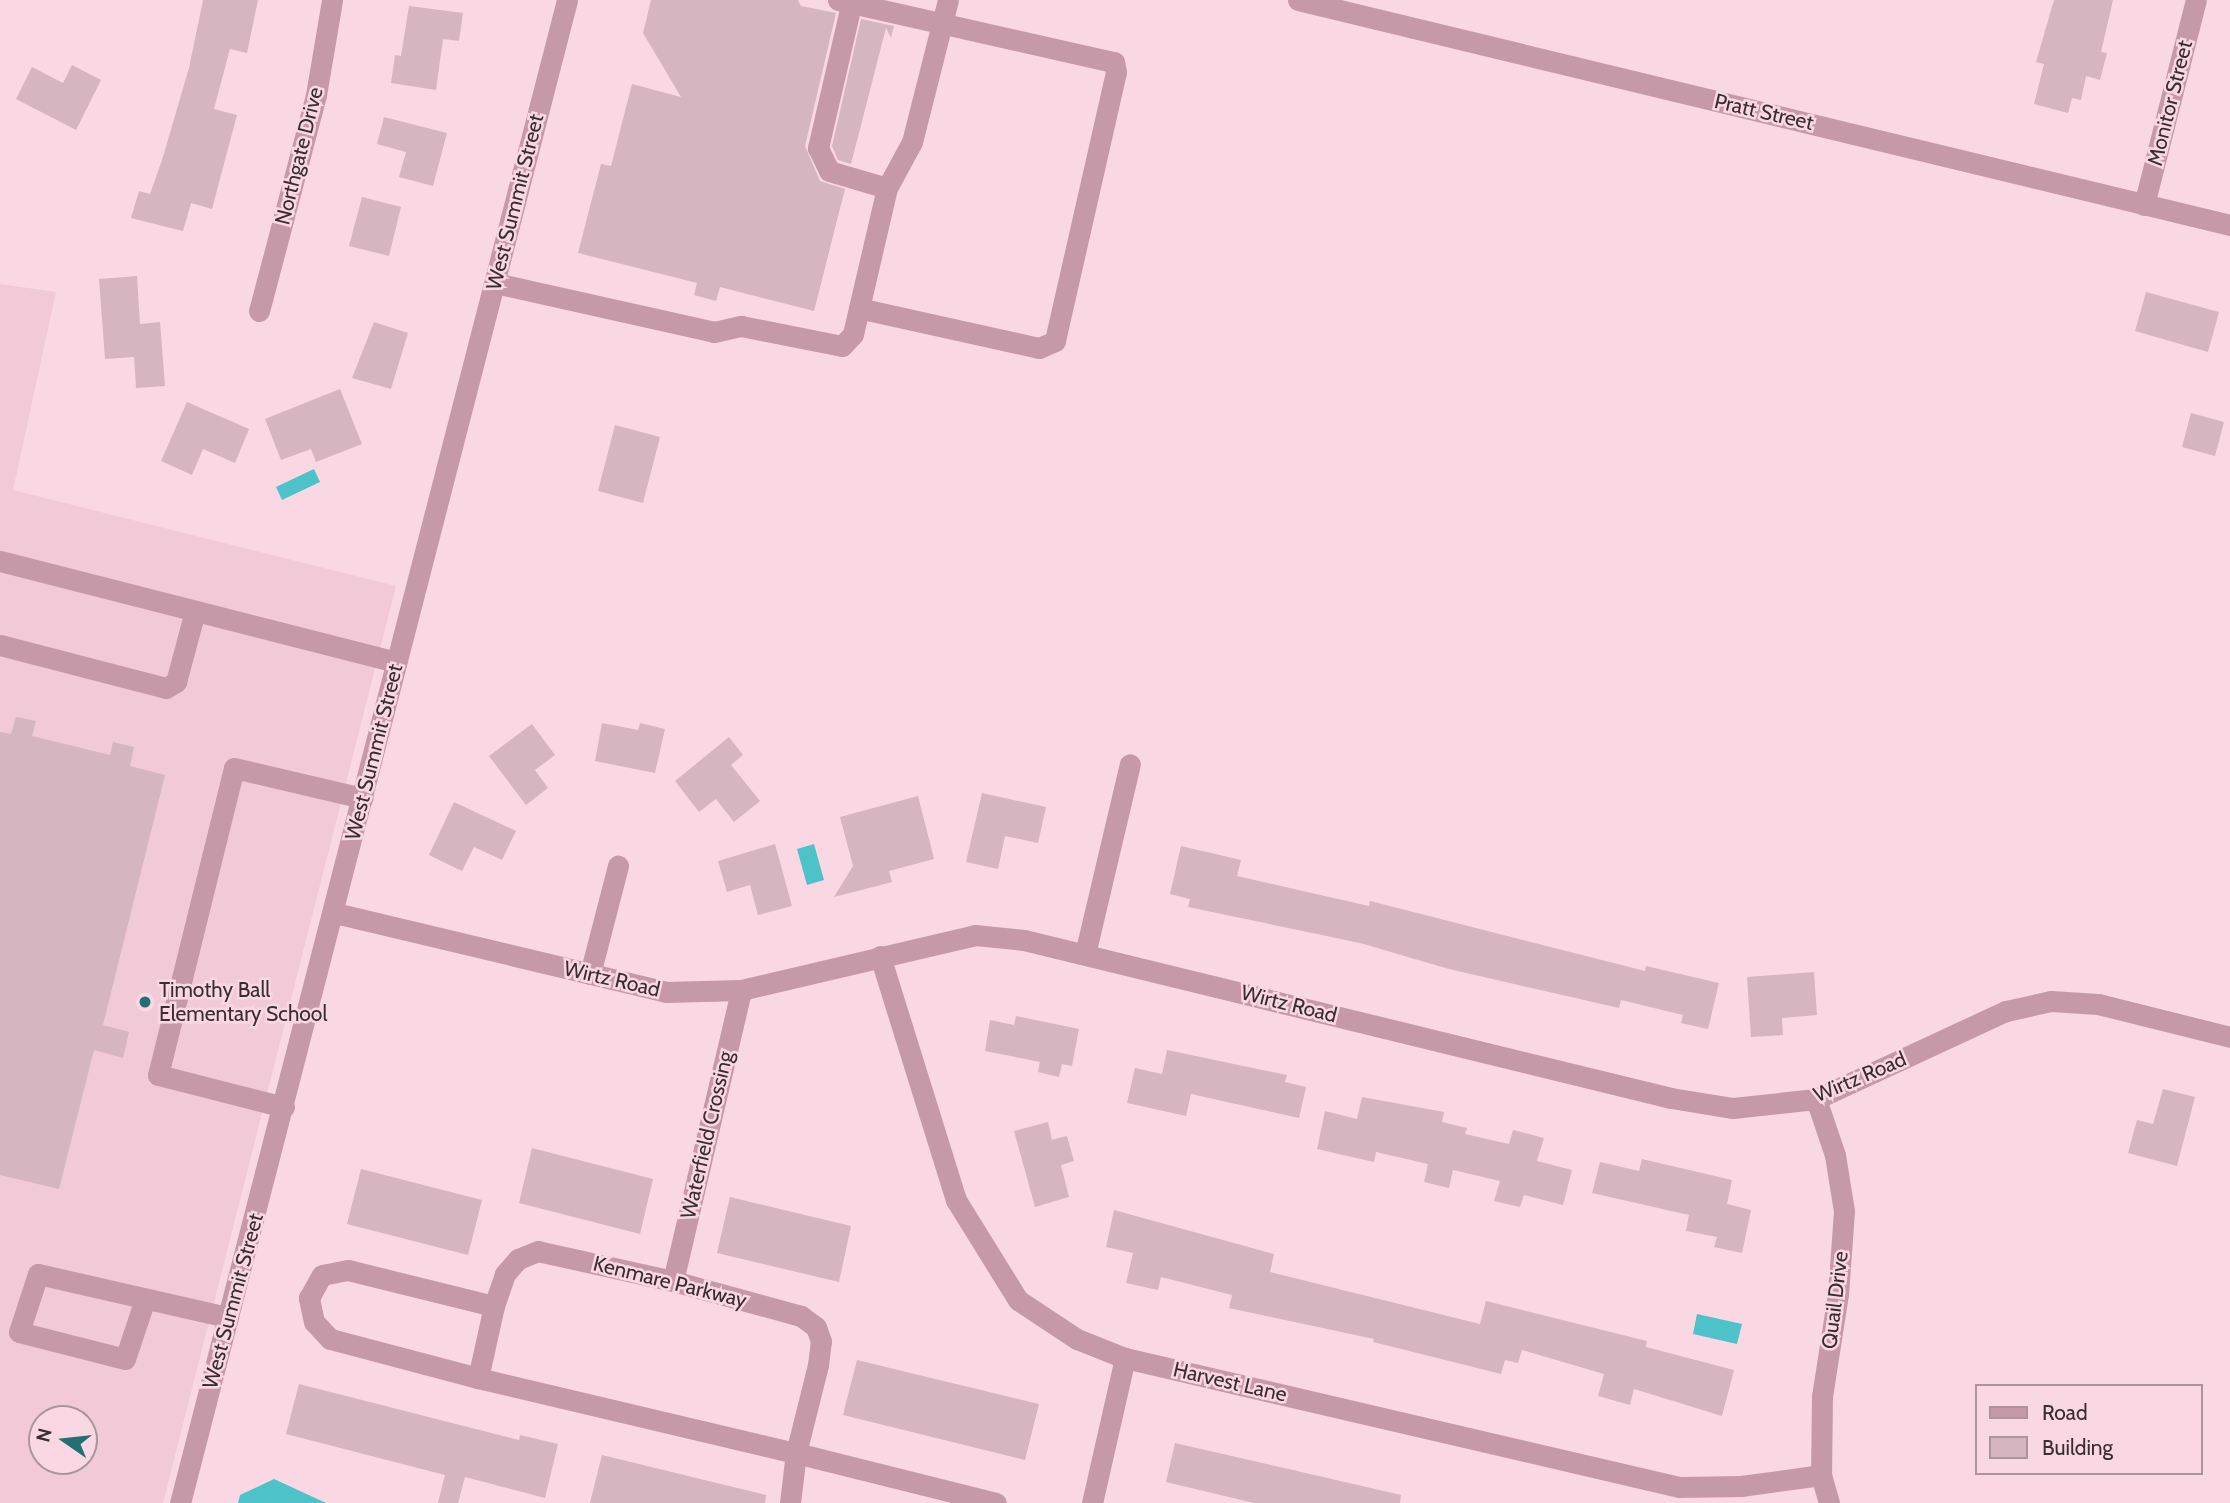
<!DOCTYPE html>
<style>
body{margin:0}
#map{position:relative;width:2230px;height:1503px;overflow:hidden;background:#f9d8e4;font-family:Cabin,sans-serif}
div>[style]{position:absolute}
[style*='--x']{left:calc(var(--x)*1px);top:calc(var(--y)*1px);width:calc(var(--w)*1px);rotate:calc(var(--a)*1deg)}
.built>*{inset:0;background:#f1c9d7}
.water>*{inset:0;background:#4dc2c8}
.building>*{inset:0;background:#d4b5c0}
.minor>*{height:21px;margin:-10.5px;padding:0 10.5px;transform-origin:10.5px;border-radius:10.5px;background:#c699a9}
.dots>*{width:19px;height:19px;translate:-50% -50%;box-sizing:border-box;border:4px solid #f9d8e4;border-radius:50%}
span{translate:-50% -50%;white-space:nowrap;text-align:center;line-height:1.15;-webkit-text-stroke:5px #f9d8e4;paint-order:stroke}
.street-label{font-size:21px;color:#392d31}
.poi-label{font-size:21px;color:#392d31}
.left{translate:0 -50%;text-align:left}
.legend{position:absolute;left:1975px;top:1384px;width:228px;height:91px;box-sizing:border-box;background:#f9d8e4;border:2px solid #ac949c;margin:0;padding:9px 12px;list-style:none;font-size:21px;color:#392d31}
.legend li{display:flex;align-items:center;gap:14px;height:35px}
.legend b{width:35px;border:2px solid #ac949c}
.north{position:absolute;left:28px;top:1405px;width:70px;height:70px;box-sizing:border-box;background:#f9d8e4;border:2px solid #ac949c;border-radius:50%;rotate:284deg;font-size:19px;font-weight:700;line-height:28px;text-align:center;color:#392d31}
.north::after{content:'';display:block;margin:auto;width:24px;height:32px;background:#246f73;clip-path:polygon(50% 0,100% 100%,50% 72%,0 100%)}
</style>
<div id="map">
<div class="built">
<i style="clip-path:polygon(evenodd,0 284px,56px 292px,13px 490px,396px 586px,163px 1503px,0 1503px,0 284px,42px 1419px,84px 1419px,84px 1461px,42px 1461px,42px 1419px)"></i>
</div>
<div class="water">
<i style="clip-path:polygon(314px 469px,320px 482px,282px 500px,276px 487px)"></i>
<i style="clip-path:polygon(814px 844px,824px 880px,807px 885px,797px 849px)"></i>
<i style="clip-path:polygon(1697px 1314px,1742px 1324px,1737px 1344px,1693px 1334px)"></i>
<i style="clip-path:polygon(274px 1479px,326px 1503px,238px 1503px,240px 1495px)"></i>
</div>
<div class="building">
<i style="clip-path:polygon(203px 0,258px 0,247px 53px,230px 49px,214px 109px,237px 115px,212px 209px,191px 203px,183px 231px,131px 218px,139px 191px,150px 194px,162px 160px,189px 68px)"></i>
<i style="clip-path:polygon(651px 0,798px 0,801px 6px,836px 13px,805px 146px,820px 181px,845px 189px,814px 311px,720px 287px,716px 301px,694px 295px,697px 283px,578px 253px,601px 164px,611px 166px,632px 84px,681px 97px,643px 33px)"></i>
<i style="clip-path:polygon(2054px 0,2113px 0,2101px 52px,2107px 53px,2100px 80px,2086px 76px,2081px 100px,2072px 98px,2068px 113px,2034px 104px,2044px 64px,2036px 62px)"></i>
<i style="clip-path:polygon(409px 6px,463px 13px,459px 41px,443px 39px,436px 90px,391px 83px,395px 55px,401px 56px)"></i>
<i style="clip-path:polygon(861px 19px,894px 26px,891px 38px,886px 28px,851px 164px,838px 160px,832px 146px)"></i>
<i style="clip-path:polygon(72px 65px,101px 80px,76px 130px,16px 99px,32px 67px,63px 83px)"></i>
<i style="clip-path:polygon(384px 117px,447px 133px,433px 186px,399px 177px,406px 152px,377px 144px)"></i>
<i style="clip-path:polygon(362px 197px,401px 207px,389px 256px,349px 246px)"></i>
<i style="clip-path:polygon(137px 276px,140px 324px,160px 322px,165px 386px,136px 388px,134px 357px,105px 359px,99px 279px)"></i>
<i style="clip-path:polygon(2146px 292px,2219px 312px,2208px 352px,2135px 331px)"></i>
<i style="clip-path:polygon(374px 322px,408px 333px,391px 389px,352px 378px)"></i>
<i style="clip-path:polygon(340px 389px,362px 444px,316px 462px,311px 449px,281px 460px,265px 419px)"></i>
<i style="clip-path:polygon(187px 402px,249px 429px,235px 463px,203px 449px,192px 475px,161px 461px)"></i>
<i style="clip-path:polygon(2191px 413px,2224px 422px,2215px 456px,2182px 447px)"></i>
<i style="clip-path:polygon(615px 425px,660px 437px,643px 503px,598px 491px)"></i>
<i style="clip-path:polygon(16px 717px,36px 721px,32px 736px,110px 755px,113px 742px,134px 747px,130px 766px,165px 775px,103px 1025px,129px 1032px,123px 1058px,94px 1050px,59px 1189px,0 1175px,0 732px,11px 734px)"></i>
<i style="clip-path:polygon(602px 723px,638px 730px,640px 723px,665px 729px,655px 773px,595px 761px)"></i>
<i style="clip-path:polygon(532px 724px,555px 755px,535px 770px,548px 788px,526px 805px,489px 756px)"></i>
<i style="clip-path:polygon(729px 737px,743px 755px,731px 765px,760px 801px,734px 822px,716px 799px,699px 812px,675px 781px)"></i>
<i style="clip-path:polygon(982px 793px,1046px 807px,1038px 843px,1005px 836px,998px 869px,966px 862px)"></i>
<i style="clip-path:polygon(918px 796px,934px 859px,889px 871px,892px 882px,834px 897px,853px 866px,840px 817px)"></i>
<i style="clip-path:polygon(454px 802px,516px 831px,502px 860px,474px 847px,462px 871px,429px 855px)"></i>
<i style="clip-path:polygon(775px 844px,792px 906px,758px 915px,750px 885px,727px 892px,718px 861px)"></i>
<i style="clip-path:polygon(1181px 846px,1241px 860px,1237px 876px,1369px 906px,1370px 901px,1645px 971px,1646px 966px,1719px 983px,1708px 1029px,1681px 1023px,1683px 1015px,1621px 1000px,1619px 1008px,1449px 969px,1360px 943px,1188px 907px,1190px 899px,1170px 894px)"></i>
<i style="clip-path:polygon(1814px 972px,1817px 1015px,1782px 1018px,1783px 1035px,1751px 1037px,1747px 977px)"></i>
<i style="clip-path:polygon(1016px 1016px,1079px 1029px,1072px 1066px,1062px 1064px,1059px 1077px,1038px 1072px,1040px 1062px,985px 1051px,990px 1020px,1014px 1025px)"></i>
<i style="clip-path:polygon(1167px 1050px,1287px 1075px,1285px 1082px,1306px 1087px,1299px 1118px,1191px 1094px,1186px 1116px,1127px 1103px,1135px 1068px,1162px 1074px)"></i>
<i style="clip-path:polygon(2163px 1089px,2195px 1097px,2177px 1166px,2128px 1153px,2137px 1120px,2153px 1124px)"></i>
<i style="clip-path:polygon(1362px 1097px,1444px 1112px,1442px 1122px,1467px 1128px,1465px 1134px,1509px 1144px,1513px 1130px,1544px 1138px,1537px 1161px,1572px 1170px,1563px 1205px,1524px 1195px,1520px 1207px,1494px 1201px,1500px 1181px,1453px 1170px,1449px 1188px,1424px 1182px,1428px 1164px,1376px 1152px,1374px 1162px,1317px 1149px,1325px 1111px,1357px 1119px)"></i>
<i style="clip-path:polygon(1048px 1122px,1052px 1140px,1067px 1136px,1074px 1161px,1061px 1165px,1069px 1197px,1035px 1207px,1014px 1131px)"></i>
<i style="clip-path:polygon(532px 1148px,653px 1179px,640px 1234px,519px 1203px)"></i>
<i style="clip-path:polygon(1642px 1159px,1732px 1180px,1727px 1204px,1751px 1210px,1742px 1253px,1714px 1247px,1717px 1237px,1686px 1231px,1689px 1215px,1592px 1193px,1600px 1162px,1639px 1171px)"></i>
<i style="clip-path:polygon(361px 1169px,482px 1200px,468px 1255px,347px 1224px)"></i>
<i style="clip-path:polygon(730px 1197px,851px 1226px,839px 1282px,717px 1253px)"></i>
<i style="clip-path:polygon(1114px 1210px,1274px 1254px,1270px 1272px,1480px 1324px,1486px 1301px,1647px 1341px,1646px 1347px,1734px 1370px,1722px 1416px,1634px 1389px,1630px 1405px,1598px 1396px,1604px 1374px,1522px 1350px,1518px 1363px,1505px 1360px,1501px 1374px,1373px 1342px,1374px 1339px,1229px 1308px,1232px 1295px,1161px 1277px,1158px 1290px,1126px 1283px,1133px 1253px,1106px 1247px)"></i>
<i style="clip-path:polygon(857px 1360px,1039px 1404px,1025px 1460px,843px 1415px)"></i>
<i style="clip-path:polygon(299px 1384px,519px 1440px,520px 1435px,558px 1444px,545px 1498px,465px 1477px,458px 1503px,438px 1503px,445px 1475px,286px 1434px)"></i>
<i style="clip-path:polygon(1175px 1443px,1401px 1495px,1400px 1503px,1254px 1503px,1166px 1482px)"></i>
<i style="clip-path:polygon(602px 1455px,766px 1495px,765px 1503px,590px 1503px)"></i>
</div>
<div class="minor">
<i style="--x:838;--y:0;--w:283;--a:12.7"></i>
<i style="--x:1114;--y:62;--w:10;--a:79"></i>
<i style="--x:1116;--y:72;--w:276;--a:102.8"></i>
<i style="--x:1055;--y:341;--w:17;--a:156"></i>
<i style="--x:1039;--y:348;--w:184;--a:-167.5"></i>
<i style="--x:1298;--y:0;--w:959;--a:13.57"></i>
<i style="--x:851;--y:5;--w:147;--a:103"></i>
<i style="--x:818;--y:148;--w:25;--a:64"></i>
<i style="--x:829;--y:171;--w:60;--a:16.3"></i>
<i style="--x:2144;--y:205;--w:211;--a:-75.8"></i>
<i style="--x:495;--y:283;--w:224;--a:12.6"></i>
<i style="--x:714;--y:332;--w:28;--a:-13"></i>
<i style="--x:741;--y:326;--w:103;--a:11.2"></i>
<i style="--x:842;--y:346;--w:16;--a:-47"></i>
<i style="--x:853;--y:334;--w:150;--a:-76.9"></i>
<i style="--x:887;--y:188;--w:52;--a:-61.5"></i>
<i style="--x:912;--y:142;--w:146;--a:-75.8"></i>
<i style="--x:259;--y:311;--w:223;--a:-75.2"></i>
<i style="--x:316;--y:95;--w:96;--a:-80.4"></i>
<i style="--x:0;--y:561;--w:409;--a:14.3"></i>
<i style="--x:0;--y:645;--w:171;--a:14.5"></i>
<i style="--x:166;--y:688;--w:12;--a:-31"></i>
<i style="--x:176;--y:682;--w:73;--a:-75"></i>
<i style="--x:335;--y:913;--w:340;--a:13.4"></i>
<i style="--x:666;--y:992;--w:75;--a:-1.5"></i>
<i style="--x:741;--y:990;--w:240;--a:-13.2"></i>
<i style="--x:975;--y:935;--w:49;--a:5.8"></i>
<i style="--x:1024;--y:940;--w:666;--a:13.72"></i>
<i style="--x:1671;--y:1098;--w:63;--a:9.2"></i>
<i style="--x:1733;--y:1108;--w:83;--a:-6.2"></i>
<i style="--x:1816;--y:1099;--w:209;--a:-24.9"></i>
<i style="--x:2006;--y:1011;--w:46;--a:-12.5"></i>
<i style="--x:2051;--y:1001;--w:47;--a:3.7"></i>
<i style="--x:2098;--y:1004;--w:136;--a:14"></i>
<i style="--x:1085;--y:954;--w:195;--a:-76.7"></i>
<i style="--x:880;--y:956;--w:256;--a:72.7"></i>
<i style="--x:956;--y:1200;--w:118;--a:58.2"></i>
<i style="--x:1018;--y:1300;--w:71;--a:33.5"></i>
<i style="--x:1077;--y:1339;--w:52;--a:21.6"></i>
<i style="--x:1125;--y:1358;--w:569;--a:13.11"></i>
<i style="--x:1679;--y:1487;--w:62;--a:-0.9"></i>
<i style="--x:1741;--y:1486;--w:81;--a:-7.8"></i>
<i style="--x:590;--y:974;--w:112;--a:-75.5"></i>
<i style="--x:1816;--y:1099;--w:59;--a:71.3"></i>
<i style="--x:1835;--y:1155;--w:57;--a:80.9"></i>
<i style="--x:1844;--y:1211;--w:83;--a:94.1"></i>
<i style="--x:1838;--y:1294;--w:103;--a:98.9"></i>
<i style="--x:1822;--y:1396;--w:79;--a:90.7"></i>
<i style="--x:1821;--y:1475;--w:29;--a:74"></i>
<i style="--x:284;--y:1107;--w:130;--a:-165.7"></i>
<i style="--x:158;--y:1075;--w:316;--a:-76.1"></i>
<i style="--x:234;--y:768;--w:132;--a:13.1"></i>
<i style="--x:673;--y:1281;--w:299;--a:-76.8"></i>
<i style="--x:145;--y:1299;--w:63;--a:108.4"></i>
<i style="--x:125;--y:1359;--w:109;--a:-165.7"></i>
<i style="--x:19;--y:1332;--w:61;--a:-71.9"></i>
<i style="--x:38;--y:1274;--w:195;--a:12.8"></i>
<i style="--x:478;--y:1378;--w:153;--a:-165.2"></i>
<i style="--x:330;--y:1339;--w:23;--a:-133"></i>
<i style="--x:314;--y:1322;--w:25;--a:-102"></i>
<i style="--x:309;--y:1298;--w:26;--a:-61"></i>
<i style="--x:322;--y:1275;--w:26;--a:-11"></i>
<i style="--x:348;--y:1270;--w:150;--a:13.9"></i>
<i style="--x:180;--y:1503;--w:1552;--a:-75.56"></i>
<i style="--x:790;--y:1503;--w:50;--a:-83.2"></i>
<i style="--x:796;--y:1453;--w:91;--a:-76"></i>
<i style="--x:818;--y:1365;--w:24;--a:-83"></i>
<i style="--x:821;--y:1341;--w:15;--a:-110"></i>
<i style="--x:816;--y:1327;--w:19;--a:-144"></i>
<i style="--x:801;--y:1316;--w:133;--a:-164.7"></i>
<i style="--x:673;--y:1281;--w:138;--a:-167.5"></i>
<i style="--x:538;--y:1251;--w:22;--a:158"></i>
<i style="--x:518;--y:1259;--w:20;--a:131"></i>
<i style="--x:505;--y:1274;--w:34;--a:109"></i>
<i style="--x:494;--y:1306;--w:74;--a:102.5"></i>
<i style="--x:478;--y:1378;--w:327;--a:13.3"></i>
<i style="--x:796;--y:1453;--w:206;--a:14"></i>
<i style="--x:1092;--y:1503;--w:149;--a:-77.2"></i>
</div>
<div class="dots">
<i style="left:145px;top:1002px;background:#246f73"></i>
</div>
<div class="street-label">
<span style="left:2170px;top:103px;rotate:-76deg">Monitor Street</span>
<span style="left:1764px;top:112px;rotate:13deg">Pratt Street</span>
<span style="left:299px;top:156px;rotate:-76deg">Northgate Drive</span>
<span style="left:515px;top:202px;rotate:-76deg">West Summit Street</span>
<span style="left:374px;top:752px;rotate:-76deg">West Summit Street</span>
<span style="left:612px;top:979px;rotate:13deg">Wirtz Road</span>
<span style="left:1289px;top:1004px;rotate:14deg">Wirtz Road</span>
<span style="left:1860px;top:1077px;rotate:-23deg">Wirtz Road</span>
<span style="left:707px;top:1135px;rotate:-77deg">Waterfield Crossing</span>
<span style="left:670px;top:1282px;rotate:14deg">Kenmare Parkway</span>
<span style="left:1835px;top:1300px;rotate:-83deg">Quail Drive</span>
<span style="left:233px;top:1301px;rotate:-75deg">West Summit Street</span>
<span style="left:1230px;top:1382px;rotate:13deg">Harvest Lane</span>
</div>
<div class="poi-label">
<span class="left" style="left:159px;top:1002px">Timothy Ball<br>Elementary School</span>
</div>
<ul class="legend">
<li><b style="height:9px;background:#c699a9"></b>Road</li>
<li><b style="height:19px;background:#d4b5c0"></b>Building</li>
</ul>
<div class="north">N</div>
</div>
